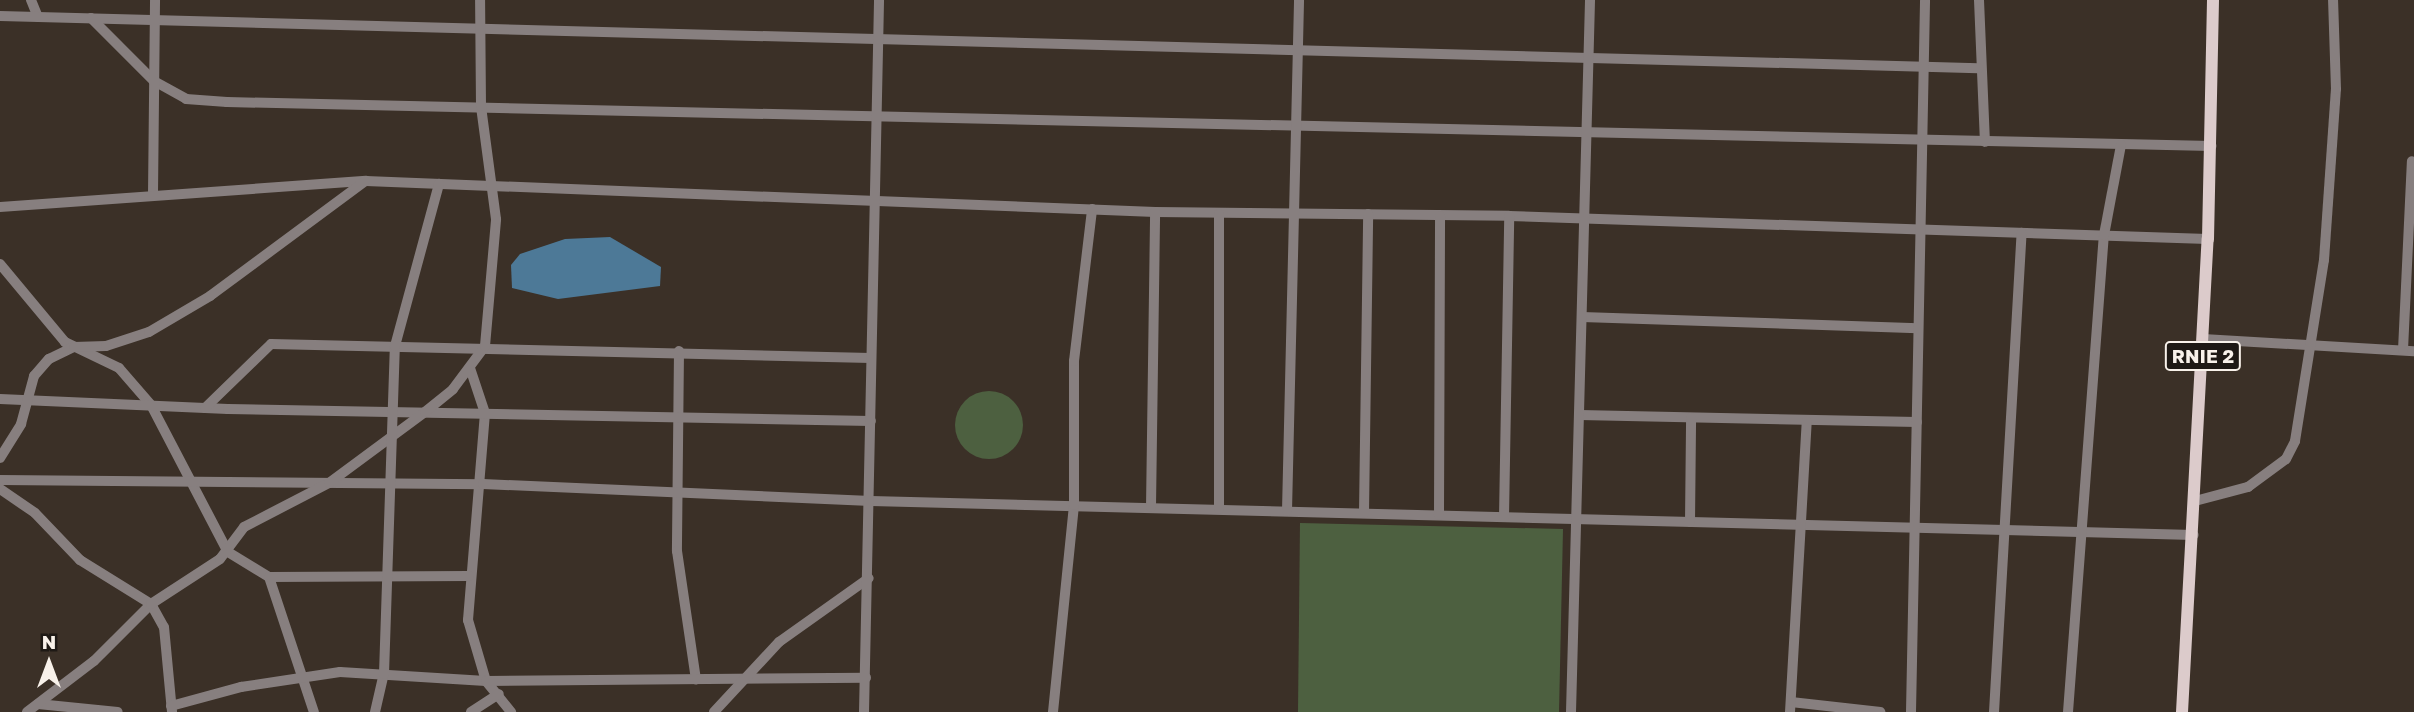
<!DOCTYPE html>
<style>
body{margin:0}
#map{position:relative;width:2414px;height:712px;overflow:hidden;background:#3b3027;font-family:"Golos Text",sans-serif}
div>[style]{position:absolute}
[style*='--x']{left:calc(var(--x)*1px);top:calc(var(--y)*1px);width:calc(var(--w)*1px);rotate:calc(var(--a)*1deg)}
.green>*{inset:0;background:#4d6040}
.round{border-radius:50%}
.water>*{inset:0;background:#4d7997}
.minor>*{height:10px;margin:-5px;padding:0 5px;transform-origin:5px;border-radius:5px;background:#877f7f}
.major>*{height:12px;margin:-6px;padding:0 6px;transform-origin:6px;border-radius:6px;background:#dccbcb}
span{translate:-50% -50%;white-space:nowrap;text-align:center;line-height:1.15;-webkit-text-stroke:5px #1e1915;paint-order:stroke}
.shield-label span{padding:2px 5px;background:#1e1915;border:2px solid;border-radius:5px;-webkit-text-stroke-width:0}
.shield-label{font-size:19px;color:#f8f1ea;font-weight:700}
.north{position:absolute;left:14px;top:628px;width:70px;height:70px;-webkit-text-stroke:5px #1e1915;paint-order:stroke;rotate:0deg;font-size:19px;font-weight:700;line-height:28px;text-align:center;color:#f8f1ea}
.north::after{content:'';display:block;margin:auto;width:24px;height:32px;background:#f8f1ea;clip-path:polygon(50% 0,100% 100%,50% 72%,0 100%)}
</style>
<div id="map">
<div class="green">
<i class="round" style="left:955px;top:391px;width:68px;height:68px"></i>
<i style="clip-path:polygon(1300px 523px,1563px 529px,1559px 712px,1298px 712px)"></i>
</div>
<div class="water">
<i style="clip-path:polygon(610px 237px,661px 267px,660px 286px,558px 299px,512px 288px,511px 265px,520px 254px,565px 239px)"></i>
</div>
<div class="minor">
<i style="--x:31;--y:0;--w:18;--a:68"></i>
<i style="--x:1979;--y:0;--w:142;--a:87.6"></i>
<i style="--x:0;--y:16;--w:1979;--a:1.51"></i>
<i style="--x:91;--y:18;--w:89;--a:45"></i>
<i style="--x:154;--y:81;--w:37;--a:29"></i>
<i style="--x:186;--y:99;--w:41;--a:4.2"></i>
<i style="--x:227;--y:102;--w:1985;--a:1.27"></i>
<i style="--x:153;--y:194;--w:194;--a:-89.4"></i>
<i style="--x:0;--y:207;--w:367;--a:-4.1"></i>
<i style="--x:366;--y:181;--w:790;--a:2.25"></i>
<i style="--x:1155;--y:212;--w:354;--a:0.6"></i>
<i style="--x:1509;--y:216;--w:699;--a:1.88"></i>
<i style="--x:0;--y:264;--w:102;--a:50.2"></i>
<i style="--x:65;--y:342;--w:60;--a:25.7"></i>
<i style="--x:119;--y:368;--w:49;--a:49.1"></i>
<i style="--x:151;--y:405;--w:166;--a:62.4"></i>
<i style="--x:228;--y:552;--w:48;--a:31.4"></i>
<i style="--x:269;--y:577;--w:142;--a:71.6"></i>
<i style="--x:1582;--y:317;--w:336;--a:1.9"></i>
<i style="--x:2203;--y:339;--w:211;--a:3.3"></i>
<i style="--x:2403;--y:350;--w:189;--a:-87.3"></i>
<i style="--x:679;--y:351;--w:200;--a:90.6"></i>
<i style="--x:677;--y:551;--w:130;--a:81.6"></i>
<i style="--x:470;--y:368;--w:47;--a:71.6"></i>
<i style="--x:485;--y:413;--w:208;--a:94.7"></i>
<i style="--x:468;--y:620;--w:64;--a:73.6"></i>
<i style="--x:486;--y:681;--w:40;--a:51"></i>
<i style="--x:0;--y:399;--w:228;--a:2.5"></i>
<i style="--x:228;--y:409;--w:643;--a:1.07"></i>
<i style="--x:205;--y:408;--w:92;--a:-44.1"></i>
<i style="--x:271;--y:344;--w:600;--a:1.34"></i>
<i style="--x:1580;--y:415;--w:337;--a:1.2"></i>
<i style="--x:0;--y:458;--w:40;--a:-58"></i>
<i style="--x:21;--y:424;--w:50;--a:-74.8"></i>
<i style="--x:34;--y:376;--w:23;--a:-49"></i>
<i style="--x:49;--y:359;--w:28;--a:-26"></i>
<i style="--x:74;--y:347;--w:32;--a:-2"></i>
<i style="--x:106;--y:346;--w:45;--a:-18"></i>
<i style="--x:149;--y:332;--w:71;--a:-30.5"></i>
<i style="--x:210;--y:296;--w:192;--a:-36.5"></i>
<i style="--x:0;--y:480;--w:483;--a:0.5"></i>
<i style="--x:483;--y:484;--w:388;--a:2.5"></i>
<i style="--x:871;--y:501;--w:1323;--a:1.47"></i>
<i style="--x:0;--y:489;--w:42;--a:34.4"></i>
<i style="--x:35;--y:513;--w:65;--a:46.2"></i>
<i style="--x:80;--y:560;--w:84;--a:31.8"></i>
<i style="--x:151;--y:604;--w:26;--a:61"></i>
<i style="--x:164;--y:627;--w:85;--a:84.6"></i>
<i style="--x:2195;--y:501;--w:55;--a:-14.8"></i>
<i style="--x:2248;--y:487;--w:47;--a:-36.4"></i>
<i style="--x:2286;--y:459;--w:20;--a:-63"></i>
<i style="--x:2295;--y:441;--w:183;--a:-80.9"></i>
<i style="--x:2324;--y:260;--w:171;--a:-86"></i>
<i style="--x:2336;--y:89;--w:89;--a:-91.9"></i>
<i style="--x:1151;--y:507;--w:295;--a:-89.2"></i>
<i style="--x:1219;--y:509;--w:295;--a:-90"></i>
<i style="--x:1287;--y:511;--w:511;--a:-88.65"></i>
<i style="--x:1364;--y:513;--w:299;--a:-89.2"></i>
<i style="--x:1439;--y:515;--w:299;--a:-89.8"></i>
<i style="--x:1504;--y:517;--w:301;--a:-89"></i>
<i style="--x:1690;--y:522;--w:104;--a:-89.4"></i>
<i style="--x:269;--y:577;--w:200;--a:-0.3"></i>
<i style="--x:1791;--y:702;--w:90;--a:6.4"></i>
<i style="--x:38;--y:704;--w:80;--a:5.7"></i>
<i style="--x:171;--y:706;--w:73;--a:-15.2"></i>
<i style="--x:241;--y:687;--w:100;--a:-8.6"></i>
<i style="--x:340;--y:672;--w:146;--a:3.5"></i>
<i style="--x:486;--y:681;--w:380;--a:-0.5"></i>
<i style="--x:27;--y:712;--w:84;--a:-37.3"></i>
<i style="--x:94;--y:661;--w:81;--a:-45"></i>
<i style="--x:151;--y:604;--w:82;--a:-33.1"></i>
<i style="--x:220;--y:559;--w:40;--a:-53"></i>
<i style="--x:244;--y:527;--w:96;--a:-27.4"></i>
<i style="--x:329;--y:483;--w:119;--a:-36.5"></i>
<i style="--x:425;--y:412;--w:36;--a:-39"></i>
<i style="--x:453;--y:389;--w:54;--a:-53.3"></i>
<i style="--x:485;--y:346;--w:127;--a:-85"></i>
<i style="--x:496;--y:219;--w:114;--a:-97.6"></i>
<i style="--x:481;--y:106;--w:106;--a:-90.5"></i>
<i style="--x:375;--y:712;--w:39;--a:-77"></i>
<i style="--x:384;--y:674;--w:328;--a:-88.1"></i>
<i style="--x:395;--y:346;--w:168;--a:-74.8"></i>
<i style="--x:471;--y:712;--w:33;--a:-33"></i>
<i style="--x:714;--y:712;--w:96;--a:-47.1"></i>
<i style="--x:779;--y:642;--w:110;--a:-35.4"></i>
<i style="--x:864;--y:712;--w:712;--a:-88.79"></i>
<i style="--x:1053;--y:712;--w:208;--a:-84.2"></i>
<i style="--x:1074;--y:505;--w:144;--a:-90"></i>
<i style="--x:1074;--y:361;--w:153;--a:-83.2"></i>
<i style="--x:1571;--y:712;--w:712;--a:-88.47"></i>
<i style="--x:1790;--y:712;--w:291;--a:-86.7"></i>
<i style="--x:1911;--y:712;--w:712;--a:-88.87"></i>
<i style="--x:1994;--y:712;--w:480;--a:-86.7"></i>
<i style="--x:2068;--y:712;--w:478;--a:-85.7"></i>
<i style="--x:2104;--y:235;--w:92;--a:-79.3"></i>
</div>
<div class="major">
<i style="--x:2182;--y:712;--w:474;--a:-86.9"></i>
<i style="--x:2208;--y:239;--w:239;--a:-88.8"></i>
</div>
<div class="shield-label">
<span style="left:2203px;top:356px">RNIE 2</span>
</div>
<div class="north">N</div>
</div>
